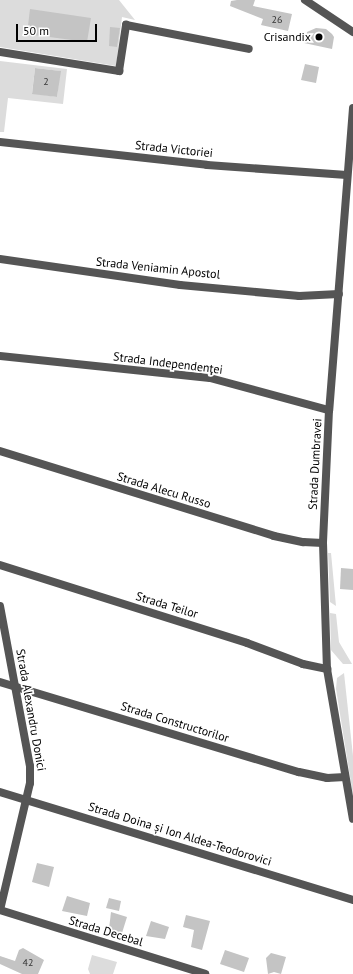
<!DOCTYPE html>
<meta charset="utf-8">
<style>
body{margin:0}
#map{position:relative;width:353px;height:974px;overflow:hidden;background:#fff;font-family:"PT Sans",sans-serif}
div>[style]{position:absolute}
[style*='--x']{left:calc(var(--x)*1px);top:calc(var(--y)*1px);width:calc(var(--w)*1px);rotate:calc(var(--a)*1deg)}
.green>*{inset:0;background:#dcdcdc}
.building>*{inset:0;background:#c4c4c4}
.street>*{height:8px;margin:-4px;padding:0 4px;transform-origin:4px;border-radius:4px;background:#555}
.dots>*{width:11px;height:11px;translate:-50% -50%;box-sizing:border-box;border:2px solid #fff;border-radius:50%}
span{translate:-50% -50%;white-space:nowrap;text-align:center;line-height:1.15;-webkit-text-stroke:3.5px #fff;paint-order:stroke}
.number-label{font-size:10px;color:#313131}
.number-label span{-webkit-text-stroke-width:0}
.poi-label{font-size:12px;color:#000}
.right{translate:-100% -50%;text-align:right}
.street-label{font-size:12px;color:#000}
.scale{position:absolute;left:16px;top:24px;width:81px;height:18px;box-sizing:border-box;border:2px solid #000;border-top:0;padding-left:5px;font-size:12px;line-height:14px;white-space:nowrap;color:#000;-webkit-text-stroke:3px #fff;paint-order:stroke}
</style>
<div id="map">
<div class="green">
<i style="clip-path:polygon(0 0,119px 0,135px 20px,122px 17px,116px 66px,0 47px)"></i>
<i style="clip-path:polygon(evenodd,0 61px,67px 69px,63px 104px,8px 98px,4px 132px,0 132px,0 61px,35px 68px,60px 71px,57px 97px,32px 93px,35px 68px)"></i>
<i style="clip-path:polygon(328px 553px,331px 553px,336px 606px,330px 602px)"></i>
<i style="clip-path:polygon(330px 613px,336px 614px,339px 642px,352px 664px,343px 664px,331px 650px)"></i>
<i style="clip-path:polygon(344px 673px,353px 756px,353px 795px,336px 689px,337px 678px)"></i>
<i style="clip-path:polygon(92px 955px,117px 962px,113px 974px,90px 974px,88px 969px)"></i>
</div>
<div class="building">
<i style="clip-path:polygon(237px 0,255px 0,253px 6px,292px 14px,288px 31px,261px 25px,263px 19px,230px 6px,231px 1px)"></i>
<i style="clip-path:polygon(30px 9px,91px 18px,87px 42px,27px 34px)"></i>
<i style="clip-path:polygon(110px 27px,120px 28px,117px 47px,109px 46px)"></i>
<i style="clip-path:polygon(316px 28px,326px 29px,332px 34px,334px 37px,332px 49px,304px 43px,307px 32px)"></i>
<i style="clip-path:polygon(305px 64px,319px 67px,316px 83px,301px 80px)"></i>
<i style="clip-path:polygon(35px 68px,61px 71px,57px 97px,32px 94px)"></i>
<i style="clip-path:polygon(341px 568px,353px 569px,353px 590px,340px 589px)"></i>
<i style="clip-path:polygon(37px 863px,54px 867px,49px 887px,32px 882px)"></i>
<i style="clip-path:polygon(67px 896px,90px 903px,87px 916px,62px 911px)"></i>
<i style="clip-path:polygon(109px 898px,121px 901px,119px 911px,106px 908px)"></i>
<i style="clip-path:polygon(111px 912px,127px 917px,122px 933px,109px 929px)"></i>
<i style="clip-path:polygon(186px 915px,210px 921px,202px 950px,191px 947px,194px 930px,183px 927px)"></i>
<i style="clip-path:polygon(151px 921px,169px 927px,165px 939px,146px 936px)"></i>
<i style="clip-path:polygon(23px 948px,44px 960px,38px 974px,22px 974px,0 964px,0 956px,15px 961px,19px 950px)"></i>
<i style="clip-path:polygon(225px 950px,249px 958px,244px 972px,220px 964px)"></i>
<i style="clip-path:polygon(271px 953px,286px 957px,281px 974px,274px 972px,268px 974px,266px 958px)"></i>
</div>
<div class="street">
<i style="--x:305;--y:0;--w:58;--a:33.7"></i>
<i style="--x:0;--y:52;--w:121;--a:9.1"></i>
<i style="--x:119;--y:71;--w:47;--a:-81.3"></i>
<i style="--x:126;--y:25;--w:125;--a:11"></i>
<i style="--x:353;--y:108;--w:303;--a:94.5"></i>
<i style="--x:329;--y:410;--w:133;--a:92.6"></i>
<i style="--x:323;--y:543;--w:126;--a:88.2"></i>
<i style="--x:327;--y:669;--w:152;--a:80.2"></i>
<i style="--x:0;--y:142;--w:208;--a:6.3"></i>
<i style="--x:207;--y:165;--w:140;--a:4.1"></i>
<i style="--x:0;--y:259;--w:182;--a:8.2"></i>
<i style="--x:180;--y:285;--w:120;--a:5.3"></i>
<i style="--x:299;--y:296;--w:40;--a:-2.9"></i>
<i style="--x:0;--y:356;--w:211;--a:6"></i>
<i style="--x:210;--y:378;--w:123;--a:15.1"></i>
<i style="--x:0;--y:451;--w:287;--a:17.2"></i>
<i style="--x:274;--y:536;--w:30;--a:12"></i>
<i style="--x:303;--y:542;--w:20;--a:3"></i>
<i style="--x:0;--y:565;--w:259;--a:17.5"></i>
<i style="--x:247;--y:643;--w:60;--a:20.6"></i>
<i style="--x:303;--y:664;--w:25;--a:12"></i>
<i style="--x:0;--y:606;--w:163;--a:79.4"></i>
<i style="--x:30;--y:766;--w:17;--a:90"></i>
<i style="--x:30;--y:783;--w:130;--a:103.3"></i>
<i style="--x:0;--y:682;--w:312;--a:16.8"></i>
<i style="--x:299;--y:772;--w:29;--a:12"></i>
<i style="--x:327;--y:778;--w:18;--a:-3"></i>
<i style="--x:0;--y:792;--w:369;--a:17"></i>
<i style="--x:0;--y:910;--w:215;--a:17.3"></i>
</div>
<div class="dots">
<i style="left:319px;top:37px;background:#000"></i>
</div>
<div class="number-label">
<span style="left:277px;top:20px">26</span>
<span style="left:46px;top:82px">2</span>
<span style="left:28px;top:963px">42</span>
</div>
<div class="poi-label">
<span class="right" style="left:311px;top:37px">Crisandix</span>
</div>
<div class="street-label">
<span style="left:174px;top:149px;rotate:6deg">Strada Victoriei</span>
<span style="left:158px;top:268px;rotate:6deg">Strada Veniamin Apostol</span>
<span style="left:168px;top:363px;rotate:7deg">Strada Independenţei</span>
<span style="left:315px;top:464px;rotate:-87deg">Strada Dumbravei</span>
<span style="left:164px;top:490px;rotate:17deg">Strada Alecu Russo</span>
<span style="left:167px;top:605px;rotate:17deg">Strada Teilor</span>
<span style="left:31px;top:710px;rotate:80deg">Strada Alexandru Donici</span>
<span style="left:175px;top:722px;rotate:17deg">Strada Constructorilor</span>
<span style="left:180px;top:834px;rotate:17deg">Strada Doina și Ion Aldea-Teodorovici</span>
<span style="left:106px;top:931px;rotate:17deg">Strada Decebal</span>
</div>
<div class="scale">50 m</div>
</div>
